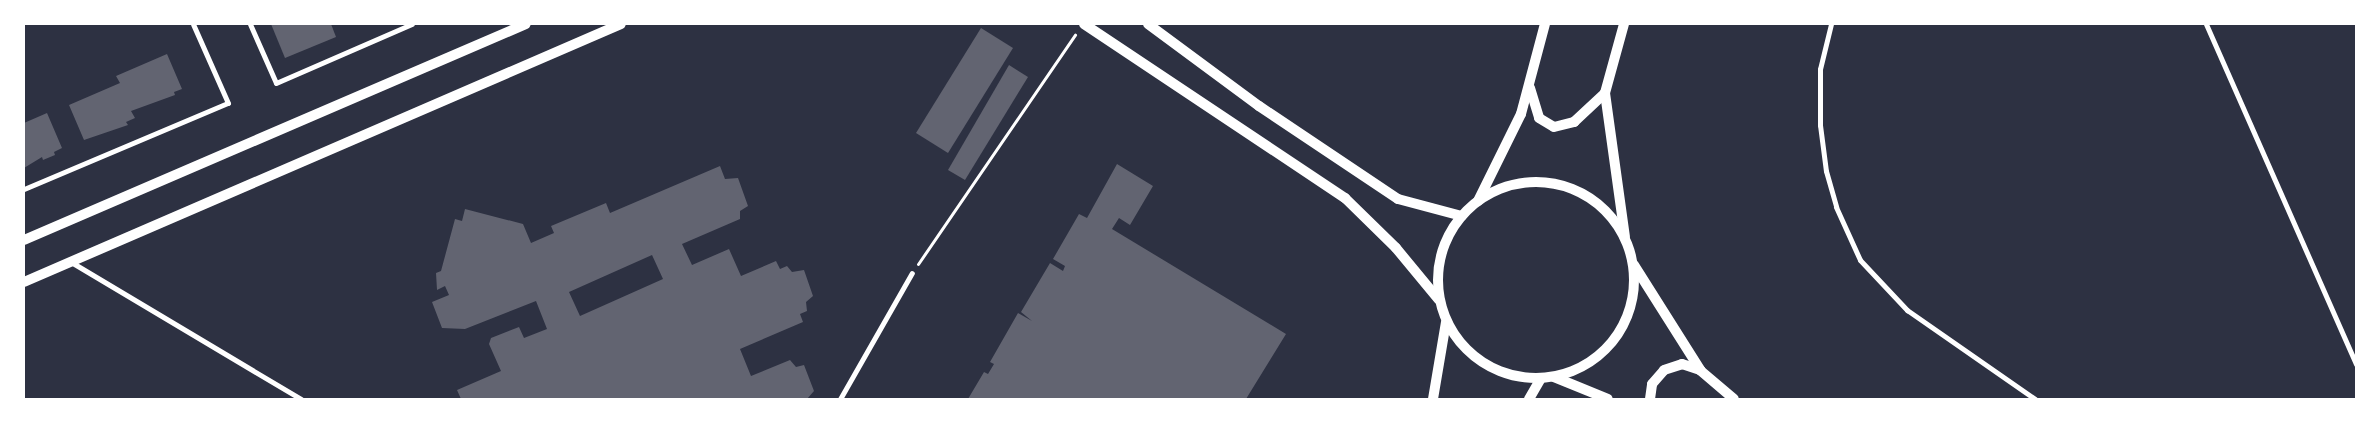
<!DOCTYPE html>
<style>
body{margin:0}
#map{position:relative;width:2380px;height:423px;overflow:hidden;background:#2d3142;font-family:Quicksand,sans-serif}
div>[style]{position:absolute}
[style*='--x']{left:calc(var(--x)*1px);top:calc(var(--y)*1px);width:calc(var(--w)*1px);rotate:calc(var(--a)*1deg)}
.building>*{inset:0;background:#626471}
.path>*{height:3px;margin:-1.5px;padding:0 1.5px;transform-origin:1.5px;border-radius:1.5px;background:#fff}
.minor>*{height:5px;margin:-2.5px;padding:0 2.5px;transform-origin:2.5px;border-radius:2.5px;background:#fff}
.secondary>*{height:10px;margin:-5px;padding:0 5px;transform-origin:5px;border-radius:5px;background:#fff}
.secondary>.ring{margin:-5px;padding:0;box-sizing:content-box;background:none;border:10px solid #fff;border-radius:50%}
span{translate:-50% -50%;white-space:nowrap;text-align:center;line-height:1.15;-webkit-text-stroke:5px #fff;paint-order:stroke}
.frame{position:absolute;inset:0;border:25px solid #fff;pointer-events:none}
</style>
<div id="map">
<div class="building">
<i style="clip-path:polygon(271px 24px,331px 24px,336px 37px,285px 58px)"></i>
<i style="clip-path:polygon(981px 28px,1013px 48px,948px 153px,916px 133px)"></i>
<i style="clip-path:polygon(167px 54px,182px 89px,174px 92px,175px 95px,131px 111px,135px 118px,126px 122px,128px 125px,84px 140px,69px 105px,120px 83px,116px 76px)"></i>
<i style="clip-path:polygon(1009px 65px,1028px 77px,965px 180px,948px 170px)"></i>
<i style="clip-path:polygon(47px 113px,62px 148px,54px 152px,55px 155px,43px 160px,42px 157px,24px 168px,24px 123px)"></i>
<i style="clip-path:polygon(1117px 164px,1153px 186px,1130px 225px,1119px 218px,1112px 229px,1286px 334px,1246px 399px,968px 399px,984px 372px,988px 374px,994px 364px,990px 362px,1018px 313px,1032px 321px,1021px 312px,1050px 263px,1063px 271px,1065px 266px,1053px 259px,1079px 214px,1087px 218px)"></i>
<i style="clip-path:polygon(evenodd,720px 166px,725px 179px,738px 178px,748px 206px,740px 211px,740px 219px,682px 244px,692px 265px,729px 249px,741px 276px,776px 261px,780px 269px,787px 266px,792px 272px,804px 270px,813px 296px,806px 302px,807px 311px,800px 314px,803px 322px,740px 349px,751px 376px,790px 360px,796px 367px,804px 365px,814px 391px,807px 399px,461px 399px,457px 390px,501px 371px,489px 344px,491px 338px,519px 327px,524px 338px,547px 329px,536px 301px,465px 329px,442px 328px,432px 302px,449px 295px,445px 286px,437px 290px,436px 273px,441px 271px,455px 219px,462px 221px,465px 209px,523px 224px,531px 243px,554px 233px,551px 226px,606px 203px,610px 213px,720px 166px,652px 255px,663px 279px,580px 316px,569px 292px,652px 255px)"></i>
</div>
<div class="path">
<i style="--x:918;--y:264;--w:278;--a:-55.6"></i>
</div>
<div class="minor">
<i style="--x:250;--y:24;--w:64;--a:66.2"></i>
<i style="--x:276;--y:83;--w:148;--a:-23.5"></i>
<i style="--x:1831;--y:24;--w:46;--a:103.7"></i>
<i style="--x:1820;--y:69;--w:56;--a:90"></i>
<i style="--x:1820;--y:125;--w:46;--a:82.6"></i>
<i style="--x:1826;--y:171;--w:37;--a:74"></i>
<i style="--x:1836;--y:207;--w:58;--a:65.6"></i>
<i style="--x:1860;--y:260;--w:69;--a:46.8"></i>
<i style="--x:1907;--y:310;--w:156;--a:34.8"></i>
<i style="--x:2206;--y:24;--w:372;--a:66.2"></i>
<i style="--x:24;--y:189;--w:221;--a:-22.9"></i>
<i style="--x:228;--y:103;--w:86;--a:-113.9"></i>
<i style="--x:71;--y:262;--w:268;--a:30.8"></i>
<i style="--x:840;--y:399;--w:145;--a:-60.3"></i>
</div>
<div class="secondary">
<i style="--x:1084;--y:24;--w:314;--a:33.7"></i>
<i style="--x:1345;--y:198;--w:71;--a:44.4"></i>
<i style="--x:1396;--y:248;--w:67;--a:50.4"></i>
<i style="--x:1148;--y:24;--w:138;--a:36.5"></i>
<i style="--x:1259;--y:106;--w:167;--a:33.8"></i>
<i style="--x:1398;--y:199;--w:66;--a:14.9"></i>
<i style="--x:1624;--y:24;--w:72;--a:105.4"></i>
<i style="--x:1605;--y:93;--w:145;--a:82.1"></i>
<i style="--x:1530;--y:88;--w:31;--a:73"></i>
<i style="--x:1539;--y:118;--w:17;--a:31"></i>
<i style="--x:1554;--y:127;--w:21;--a:-14"></i>
<i style="--x:1574;--y:122;--w:42;--a:-43.1"></i>
<i class="ring" style="left:1438px;top:182px;width:186px;height:186px"></i>
<i style="--x:1478;--y:201;--w:97;--a:-63.7"></i>
<i style="--x:1521;--y:114;--w:93;--a:-75.1"></i>
<i style="--x:24;--y:240;--w:546;--a:-23.28"></i>
<i style="--x:1634;--y:265;--w:125;--a:57.7"></i>
<i style="--x:1701;--y:371;--w:43;--a:40.3"></i>
<i style="--x:24;--y:282;--w:650;--a:-23.37"></i>
<i style="--x:1554;--y:377;--w:58;--a:22.2"></i>
<i style="--x:1433;--y:399;--w:78;--a:-80.4"></i>
<i style="--x:1529;--y:399;--w:24;--a:-60"></i>
<i style="--x:1650;--y:399;--w:15;--a:-82"></i>
<i style="--x:1652;--y:384;--w:18;--a:-49"></i>
<i style="--x:1664;--y:370;--w:19;--a:-18"></i>
<i style="--x:1682;--y:364;--w:19;--a:18"></i>
</div>
<div class="frame"></div>
</div>
